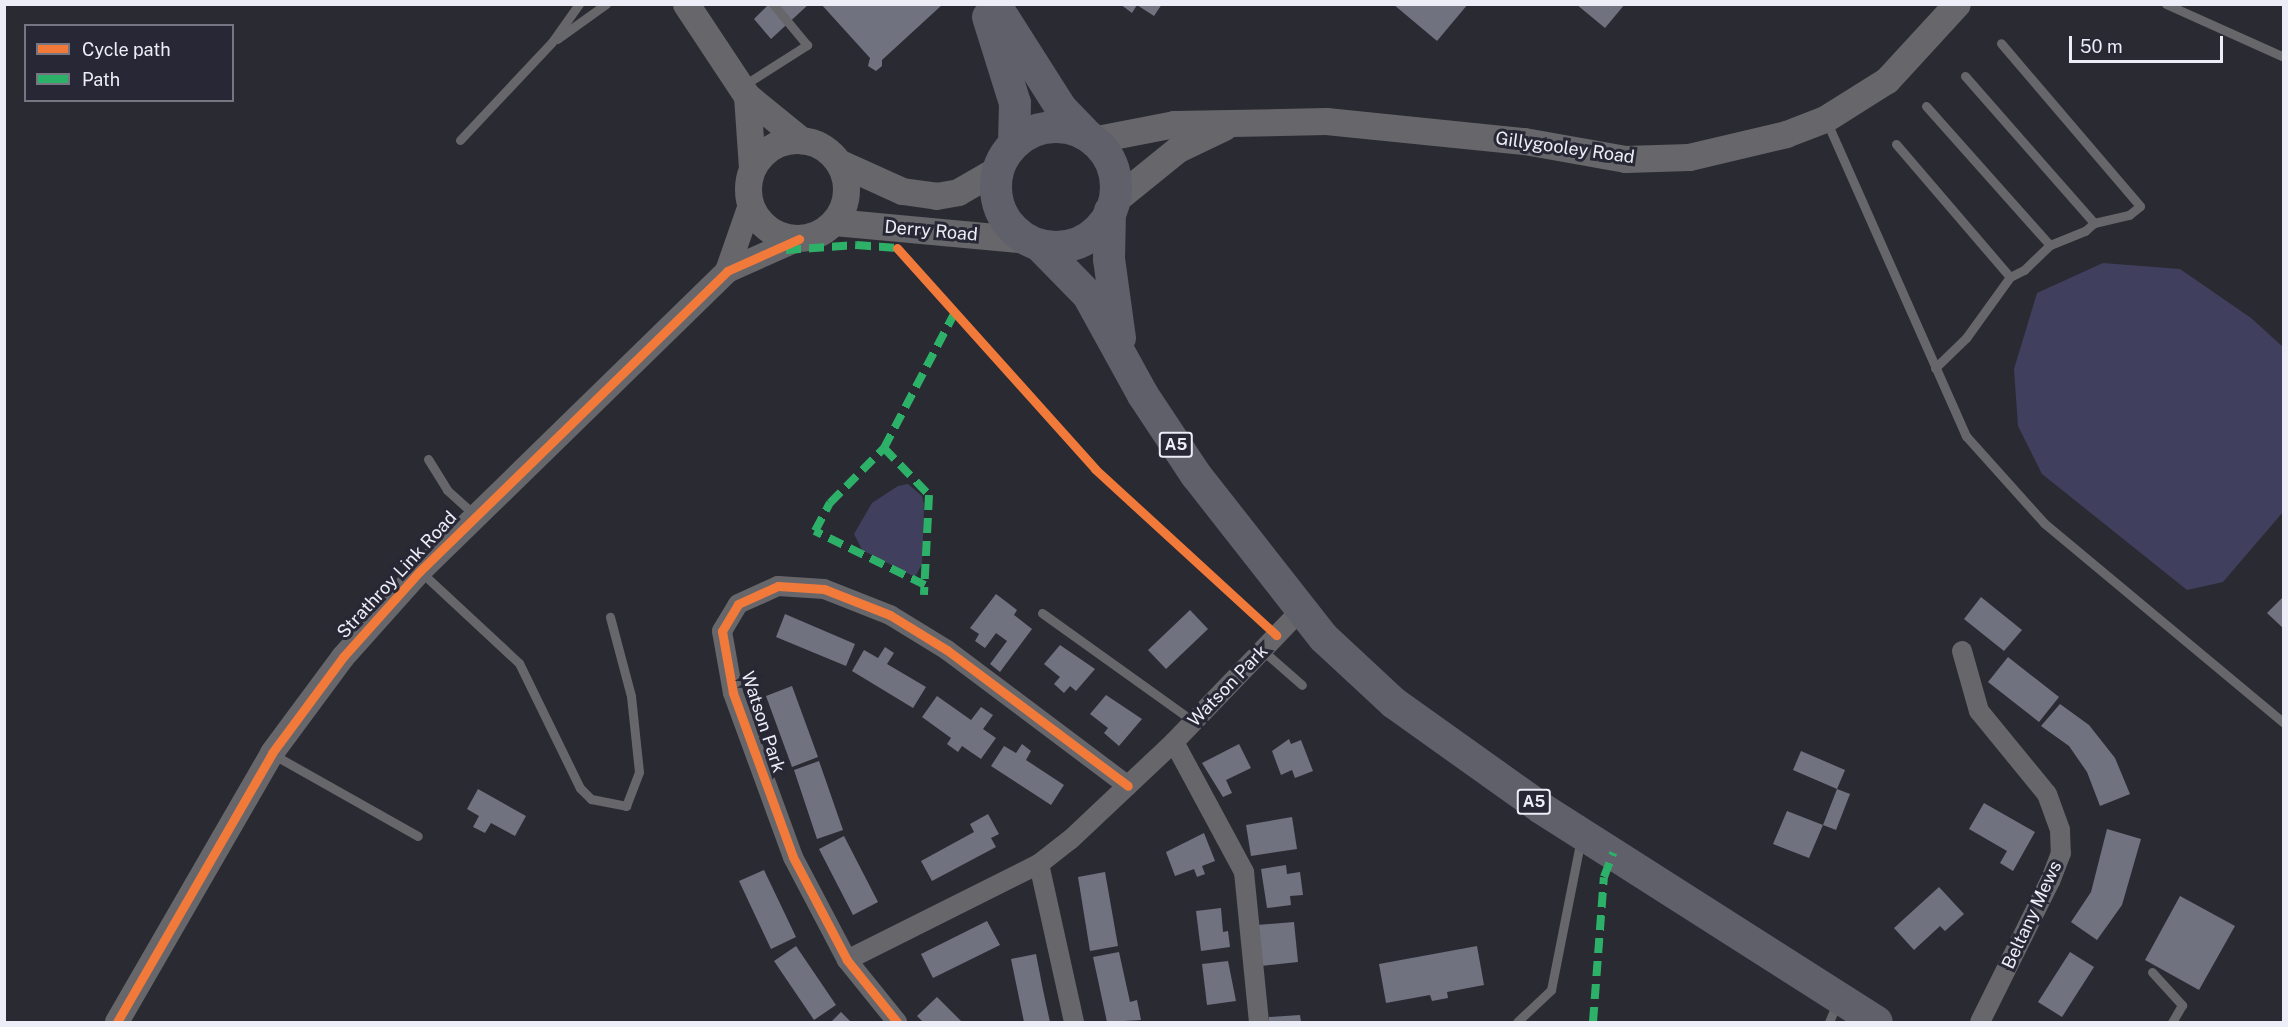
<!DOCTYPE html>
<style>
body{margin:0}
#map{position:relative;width:2288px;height:1027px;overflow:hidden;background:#2a2a32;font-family:"Public Sans",sans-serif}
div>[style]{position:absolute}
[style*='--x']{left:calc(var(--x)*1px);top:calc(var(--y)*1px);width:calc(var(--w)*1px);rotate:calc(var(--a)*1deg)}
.green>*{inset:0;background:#40405e}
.building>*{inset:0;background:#707280}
.service>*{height:9px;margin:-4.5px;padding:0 4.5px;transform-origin:4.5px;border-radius:4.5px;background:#66666b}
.minor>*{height:20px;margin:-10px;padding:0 10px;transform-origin:10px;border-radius:10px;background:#66666b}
.tertiary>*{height:24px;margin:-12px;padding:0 12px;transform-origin:12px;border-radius:12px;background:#66666b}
.secondary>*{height:27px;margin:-13.5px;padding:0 13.5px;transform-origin:13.5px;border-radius:13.5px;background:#66666b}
.secondary>.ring{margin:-13.5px;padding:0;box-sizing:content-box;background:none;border:27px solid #66666b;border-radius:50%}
.trunk>*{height:32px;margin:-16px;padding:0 16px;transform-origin:16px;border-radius:16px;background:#60606a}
.trunk>.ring{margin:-16px;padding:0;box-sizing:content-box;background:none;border:32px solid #60606a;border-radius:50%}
.quiet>*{height:8px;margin-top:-4px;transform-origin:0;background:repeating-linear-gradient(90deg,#2db169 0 15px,transparent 0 23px)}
.cycleway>*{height:9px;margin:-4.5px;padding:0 4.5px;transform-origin:4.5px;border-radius:4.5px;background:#f17a3a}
span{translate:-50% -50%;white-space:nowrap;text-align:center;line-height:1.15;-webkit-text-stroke:6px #272735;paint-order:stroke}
.shield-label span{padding:2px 4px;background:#272735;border:2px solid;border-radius:4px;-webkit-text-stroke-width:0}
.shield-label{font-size:16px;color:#ecedf6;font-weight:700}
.street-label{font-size:18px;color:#ecedf6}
.frame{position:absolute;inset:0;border:6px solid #ecedf6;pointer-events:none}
.legend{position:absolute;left:24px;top:24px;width:210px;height:78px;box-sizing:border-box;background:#272735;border:2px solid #767682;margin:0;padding:8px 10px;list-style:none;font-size:18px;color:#ecedf6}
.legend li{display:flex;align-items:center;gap:12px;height:30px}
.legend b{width:30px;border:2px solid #767682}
.scale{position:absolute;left:2069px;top:36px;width:154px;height:27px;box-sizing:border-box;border:3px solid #ecedf6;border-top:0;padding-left:8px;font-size:18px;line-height:21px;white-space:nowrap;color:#ecedf6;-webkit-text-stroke:4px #272735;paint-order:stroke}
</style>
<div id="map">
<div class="green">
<i style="clip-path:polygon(2103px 263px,2180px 269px,2251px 318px,2283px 347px,2283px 512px,2223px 582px,2187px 590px,2042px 474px,2018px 426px,2014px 369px,2037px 293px)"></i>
<i style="clip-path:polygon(908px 484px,922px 496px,924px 505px,922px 564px,915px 577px,862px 550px,854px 534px,872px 503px,898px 486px)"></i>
</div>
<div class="building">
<i style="clip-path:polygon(769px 4px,809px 4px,771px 39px,754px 19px)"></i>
<i style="clip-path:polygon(821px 4px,943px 4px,882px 60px,882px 66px,876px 71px,868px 66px,870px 58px)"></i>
<i style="clip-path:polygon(1120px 4px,1162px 4px,1154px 16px,1137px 5px,1132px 13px)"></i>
<i style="clip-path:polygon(1393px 4px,1468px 4px,1437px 41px)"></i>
<i style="clip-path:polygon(1576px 4px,1625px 4px,1605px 28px)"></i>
<i style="clip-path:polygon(996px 594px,1017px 610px,1014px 615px,1032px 629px,1000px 672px,990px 664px,1007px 641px,996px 633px,985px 648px,975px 641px,979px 634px,970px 628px)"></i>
<i style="clip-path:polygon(2284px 596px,2284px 629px,2267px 613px)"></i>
<i style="clip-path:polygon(1981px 597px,2022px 630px,2004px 651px,1964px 619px)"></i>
<i style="clip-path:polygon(1190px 610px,1208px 629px,1166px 669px,1148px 650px)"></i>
<i style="clip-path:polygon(785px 614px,855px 644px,846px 666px,776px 637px)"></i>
<i style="clip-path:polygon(1060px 645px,1095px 669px,1076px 691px,1070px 686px,1064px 693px,1054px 684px,1060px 677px,1044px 664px)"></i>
<i style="clip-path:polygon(885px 647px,894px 653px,887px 664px,926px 687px,913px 708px,852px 671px,864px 650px,878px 658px)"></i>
<i style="clip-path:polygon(2008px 657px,2059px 697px,2039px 722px,1988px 682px)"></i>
<i style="clip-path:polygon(792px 686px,818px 757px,792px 767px,766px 696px)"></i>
<i style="clip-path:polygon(1106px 695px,1142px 719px,1119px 746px,1104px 733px,1108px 728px,1090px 714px)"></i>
<i style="clip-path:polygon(937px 696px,971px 720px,981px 707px,993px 715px,983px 729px,996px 738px,981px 759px,962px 746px,958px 752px,947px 744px,951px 738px,922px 717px)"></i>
<i style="clip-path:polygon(2060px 704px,2089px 725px,2115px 758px,2130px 794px,2100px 806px,2087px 772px,2069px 746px,2041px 726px)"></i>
<i style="clip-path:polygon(1289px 739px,1291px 744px,1301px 740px,1313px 771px,1295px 778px,1292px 770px,1281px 775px,1272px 751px)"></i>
<i style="clip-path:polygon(1022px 744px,1031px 751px,1026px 760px,1064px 785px,1051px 805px,991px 766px,1004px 746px,1016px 753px)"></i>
<i style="clip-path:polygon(1239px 744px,1251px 768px,1226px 780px,1232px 793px,1223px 797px,1202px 763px)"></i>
<i style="clip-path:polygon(1801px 751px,1845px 770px,1837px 789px,1793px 770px)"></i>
<i style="clip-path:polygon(819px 761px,843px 830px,817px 839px,794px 770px)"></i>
<i style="clip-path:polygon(478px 789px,526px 816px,515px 836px,491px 823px,485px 833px,473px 827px,479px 816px,467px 809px)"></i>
<i style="clip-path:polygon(1837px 789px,1850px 794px,1836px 830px,1823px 825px)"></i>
<i style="clip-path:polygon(1984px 803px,2035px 832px,2013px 871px,2000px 863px,2007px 851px,1969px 829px)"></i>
<i style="clip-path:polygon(1787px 811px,1823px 825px,1809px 858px,1773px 844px)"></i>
<i style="clip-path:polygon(988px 814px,999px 834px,991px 838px,996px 847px,932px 881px,921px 861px,974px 832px,970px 824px)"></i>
<i style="clip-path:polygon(1292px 817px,1297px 849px,1251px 856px,1246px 825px)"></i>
<i style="clip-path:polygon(2107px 829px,2141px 839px,2122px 905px,2097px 940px,2071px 922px,2091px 892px)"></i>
<i style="clip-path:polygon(1204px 833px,1215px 861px,1202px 866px,1205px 874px,1197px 877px,1194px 869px,1175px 876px,1166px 852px)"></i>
<i style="clip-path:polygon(844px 836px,878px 902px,853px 915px,819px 849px)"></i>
<i style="clip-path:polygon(1286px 865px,1287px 874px,1300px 872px,1303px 895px,1290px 896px,1291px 905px,1267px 908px,1261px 869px)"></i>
<i style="clip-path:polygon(764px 870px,796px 937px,771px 949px,739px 881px)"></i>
<i style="clip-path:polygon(1105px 872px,1118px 946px,1090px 951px,1078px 877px)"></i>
<i style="clip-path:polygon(1939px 887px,1964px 914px,1945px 931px,1940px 926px,1914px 950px,1894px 928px)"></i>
<i style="clip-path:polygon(2180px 896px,2235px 926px,2199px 990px,2145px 960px)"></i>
<i style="clip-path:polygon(1221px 908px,1223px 932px,1228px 931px,1230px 947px,1201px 951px,1196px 911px)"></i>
<i style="clip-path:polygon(987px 921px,1000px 945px,933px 978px,921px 954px)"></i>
<i style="clip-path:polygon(1294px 922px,1298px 962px,1261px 966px,1257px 925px)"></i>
<i style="clip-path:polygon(796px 946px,836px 1005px,814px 1020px,774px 961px)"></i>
<i style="clip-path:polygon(1477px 946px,1484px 985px,1447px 992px,1448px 998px,1432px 1001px,1430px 995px,1386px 1003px,1379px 964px)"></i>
<i style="clip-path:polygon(1119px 952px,1130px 1002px,1137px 1000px,1141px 1020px,1107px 1022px,1093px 957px)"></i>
<i style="clip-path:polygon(2070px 952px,2094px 967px,2062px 1017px,2038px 1002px)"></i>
<i style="clip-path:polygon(1036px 954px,1043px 990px,1050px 1022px,1024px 1022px,1011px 959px)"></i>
<i style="clip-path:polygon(1228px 961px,1236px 1001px,1207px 1005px,1202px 964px)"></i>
<i style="clip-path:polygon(937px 997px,962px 1022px,923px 1022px,917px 1016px)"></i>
<i style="clip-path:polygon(841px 1012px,851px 1022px,831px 1022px)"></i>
<i style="clip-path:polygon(1300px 1015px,1301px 1022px,1269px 1022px,1269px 1017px)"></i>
</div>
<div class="service">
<i style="--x:2166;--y:4;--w:129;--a:24.2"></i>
<i style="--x:557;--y:39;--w:60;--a:-35.5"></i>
<i style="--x:1965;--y:76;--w:196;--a:48.7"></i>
<i style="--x:744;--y:85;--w:75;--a:-32.4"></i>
<i style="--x:807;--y:45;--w:53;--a:-129.7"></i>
<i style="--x:1926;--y:106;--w:186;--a:48.3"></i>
<i style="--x:1826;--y:120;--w:346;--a:66.1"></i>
<i style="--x:1966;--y:436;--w:117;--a:48.1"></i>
<i style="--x:2044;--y:523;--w:312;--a:39.8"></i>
<i style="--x:460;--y:140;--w:134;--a:-46.8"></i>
<i style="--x:552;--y:42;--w:47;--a:-54.6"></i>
<i style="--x:1896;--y:144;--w:175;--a:49.4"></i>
<i style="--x:1935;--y:368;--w:43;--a:-44.1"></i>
<i style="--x:1966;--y:338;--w:75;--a:-54.2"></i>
<i style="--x:2010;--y:277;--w:16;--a:-27"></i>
<i style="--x:2024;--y:270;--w:36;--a:-44"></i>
<i style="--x:2050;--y:245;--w:38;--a:-22"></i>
<i style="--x:2085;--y:231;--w:12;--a:-42"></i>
<i style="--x:2094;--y:223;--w:36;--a:-13"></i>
<i style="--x:2129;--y:215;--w:14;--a:-39"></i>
<i style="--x:2140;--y:206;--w:214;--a:-130.5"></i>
<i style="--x:428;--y:459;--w:36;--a:58"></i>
<i style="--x:447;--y:490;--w:39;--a:42"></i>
<i style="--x:421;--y:572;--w:134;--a:42.9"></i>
<i style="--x:519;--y:663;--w:139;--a:64"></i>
<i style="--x:580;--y:788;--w:16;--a:45"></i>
<i style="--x:591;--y:799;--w:36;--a:11"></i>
<i style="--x:626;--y:806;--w:36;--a:-69"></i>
<i style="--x:639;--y:772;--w:76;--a:-96"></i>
<i style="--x:631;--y:696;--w:82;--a:-104.9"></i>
<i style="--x:1042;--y:613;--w:187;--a:35.6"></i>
<i style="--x:1262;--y:650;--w:53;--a:41.2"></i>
<i style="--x:274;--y:755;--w:165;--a:29.4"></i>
<i style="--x:2152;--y:972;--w:45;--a:47.7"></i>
<i style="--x:2182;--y:1005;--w:20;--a:120"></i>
<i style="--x:1517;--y:1022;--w:47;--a:-43.3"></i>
<i style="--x:1551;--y:990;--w:154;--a:-78.8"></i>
<i style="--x:1829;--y:1022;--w:21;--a:-67"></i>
</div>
<div class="minor">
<i style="--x:1962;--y:651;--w:62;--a:74.2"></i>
<i style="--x:1979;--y:711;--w:107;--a:50.7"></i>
<i style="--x:2047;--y:794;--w:38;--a:70"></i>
<i style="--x:2060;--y:830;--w:23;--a:88"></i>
<i style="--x:2061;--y:853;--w:30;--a:111"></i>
<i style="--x:2050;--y:881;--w:157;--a:116.4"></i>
<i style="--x:1174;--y:742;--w:148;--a:61.7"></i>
<i style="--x:1244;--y:872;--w:151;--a:84.3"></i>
<i style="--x:1039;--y:864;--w:162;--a:77.5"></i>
<i style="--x:847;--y:960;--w:215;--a:-26.6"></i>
<i style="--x:1039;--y:864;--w:39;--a:-38"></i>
<i style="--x:1070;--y:840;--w:143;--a:-43.3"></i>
<i style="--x:1174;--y:742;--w:183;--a:-46.1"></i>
<i style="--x:897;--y:1022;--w:80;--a:-128.9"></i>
<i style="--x:847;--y:960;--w:116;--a:-117.7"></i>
<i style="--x:793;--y:857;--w:175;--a:-110.1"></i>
<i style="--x:733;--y:693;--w:63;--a:-100.1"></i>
<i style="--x:722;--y:631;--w:31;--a:-59"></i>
<i style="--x:738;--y:604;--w:44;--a:-24.2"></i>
<i style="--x:778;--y:586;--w:46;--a:3.7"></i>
<i style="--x:824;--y:589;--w:71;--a:21.5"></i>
<i style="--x:890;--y:615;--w:67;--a:31.6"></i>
<i style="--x:947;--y:650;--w:226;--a:36.9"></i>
</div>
<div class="tertiary">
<i style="--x:727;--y:271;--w:70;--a:-70.8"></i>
<i style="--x:117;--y:1022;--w:310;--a:-60"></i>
<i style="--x:272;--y:753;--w:119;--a:-53.5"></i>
<i style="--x:343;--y:657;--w:115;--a:-48.2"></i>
<i style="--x:420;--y:571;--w:429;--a:-44.3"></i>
<i style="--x:727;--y:271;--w:79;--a:-24"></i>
</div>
<div class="secondary">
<i style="--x:686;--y:4;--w:110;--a:56.5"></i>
<i style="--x:747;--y:96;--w:70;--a:39.2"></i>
<i style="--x:747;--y:96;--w:72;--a:86"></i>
<i class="ring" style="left:748px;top:140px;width:71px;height:71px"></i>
<i style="--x:1092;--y:140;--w:84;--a:-11"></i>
<i style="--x:1174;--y:124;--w:152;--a:-1.1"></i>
<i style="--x:1326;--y:121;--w:199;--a:5.8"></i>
<i style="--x:1524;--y:141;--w:103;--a:10.1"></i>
<i style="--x:1625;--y:159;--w:64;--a:-1.8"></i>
<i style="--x:1689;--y:157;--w:100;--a:-13.3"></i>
<i style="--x:1786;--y:134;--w:42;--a:-21"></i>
<i style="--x:1825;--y:119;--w:73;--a:-32.2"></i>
<i style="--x:1887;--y:80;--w:103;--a:-47.4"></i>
<i style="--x:838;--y:162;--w:70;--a:24.4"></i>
<i style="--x:902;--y:191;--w:34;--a:8"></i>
<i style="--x:936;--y:196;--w:22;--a:-10"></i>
<i style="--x:958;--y:192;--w:46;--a:-29.9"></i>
<i style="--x:1115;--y:200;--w:81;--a:-39"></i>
<i style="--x:1178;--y:149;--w:51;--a:-25.6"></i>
<i style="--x:834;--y:222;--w:196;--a:5.3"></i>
</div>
<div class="trunk">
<i style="--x:995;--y:4;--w:123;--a:57.6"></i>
<i style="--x:1061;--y:108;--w:39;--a:46"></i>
<i style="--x:988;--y:17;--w:90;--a:72.6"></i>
<i style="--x:1015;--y:103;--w:41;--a:91.4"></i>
<i class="ring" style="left:996px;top:127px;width:88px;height:88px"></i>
<i style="--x:1110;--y:211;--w:48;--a:91.2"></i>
<i style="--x:1109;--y:259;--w:80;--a:82.1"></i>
<i style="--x:1039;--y:245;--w:70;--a:45.6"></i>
<i style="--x:1088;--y:295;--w:114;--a:61.2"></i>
<i style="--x:1143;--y:395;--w:96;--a:56.5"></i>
<i style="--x:1196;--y:475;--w:207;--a:51.9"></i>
<i style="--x:1324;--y:638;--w:96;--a:42.9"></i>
<i style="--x:1394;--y:703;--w:181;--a:35.5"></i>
<i style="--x:1541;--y:808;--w:398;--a:32.5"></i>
</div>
<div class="quiet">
<i style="--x:786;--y:250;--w:70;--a:-4.1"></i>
<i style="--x:856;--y:245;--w:41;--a:4.2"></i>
<i style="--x:884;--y:448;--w:65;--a:46.2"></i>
<i style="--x:929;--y:495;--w:100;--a:92.9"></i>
<i style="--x:925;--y:585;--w:123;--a:-153.9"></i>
<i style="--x:815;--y:531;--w:32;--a:-62"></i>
<i style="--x:830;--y:503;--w:77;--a:-45.5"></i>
<i style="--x:884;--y:448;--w:151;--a:-62.4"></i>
<i style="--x:1593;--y:1022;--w:145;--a:-85.7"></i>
<i style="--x:1604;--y:877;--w:26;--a:-69"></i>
</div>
<div class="cycleway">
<i style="--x:897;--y:248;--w:297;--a:48.1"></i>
<i style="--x:1095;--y:469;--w:246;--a:42.5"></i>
<i style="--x:117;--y:1022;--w:310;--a:-60"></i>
<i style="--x:272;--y:753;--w:119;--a:-53.5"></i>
<i style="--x:343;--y:657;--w:115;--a:-48.2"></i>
<i style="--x:420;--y:571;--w:429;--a:-44.3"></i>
<i style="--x:727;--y:271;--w:79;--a:-24"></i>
<i style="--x:897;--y:1022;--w:80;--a:-128.9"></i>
<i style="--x:847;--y:960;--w:116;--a:-117.7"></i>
<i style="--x:793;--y:857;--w:175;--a:-110.1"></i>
<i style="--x:733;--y:693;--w:63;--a:-100.1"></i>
<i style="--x:722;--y:631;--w:31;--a:-59"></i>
<i style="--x:738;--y:604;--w:44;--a:-24.2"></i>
<i style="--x:778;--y:586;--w:46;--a:3.7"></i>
<i style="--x:824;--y:589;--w:71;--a:21.5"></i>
<i style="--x:890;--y:615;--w:67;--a:31.6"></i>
<i style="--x:947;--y:650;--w:226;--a:36.9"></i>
</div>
<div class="shield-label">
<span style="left:1176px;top:445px">A5</span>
<span style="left:1534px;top:802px">A5</span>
</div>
<div class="street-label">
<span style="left:1565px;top:148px;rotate:8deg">Gillygooley Road</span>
<span style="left:931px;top:231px;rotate:5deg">Derry Road</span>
<span style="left:397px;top:575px;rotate:-47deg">Strathroy Link Road</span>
<span style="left:1228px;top:686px;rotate:-46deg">Watson Park</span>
<span style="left:763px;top:722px;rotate:72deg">Watson Park</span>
<span style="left:2032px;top:915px;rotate:-65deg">Beltany Mews</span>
</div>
<div class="frame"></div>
<ul class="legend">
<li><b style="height:8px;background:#f17a3a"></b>Cycle path</li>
<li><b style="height:8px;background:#2db169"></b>Path</li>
</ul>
<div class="scale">50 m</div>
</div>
